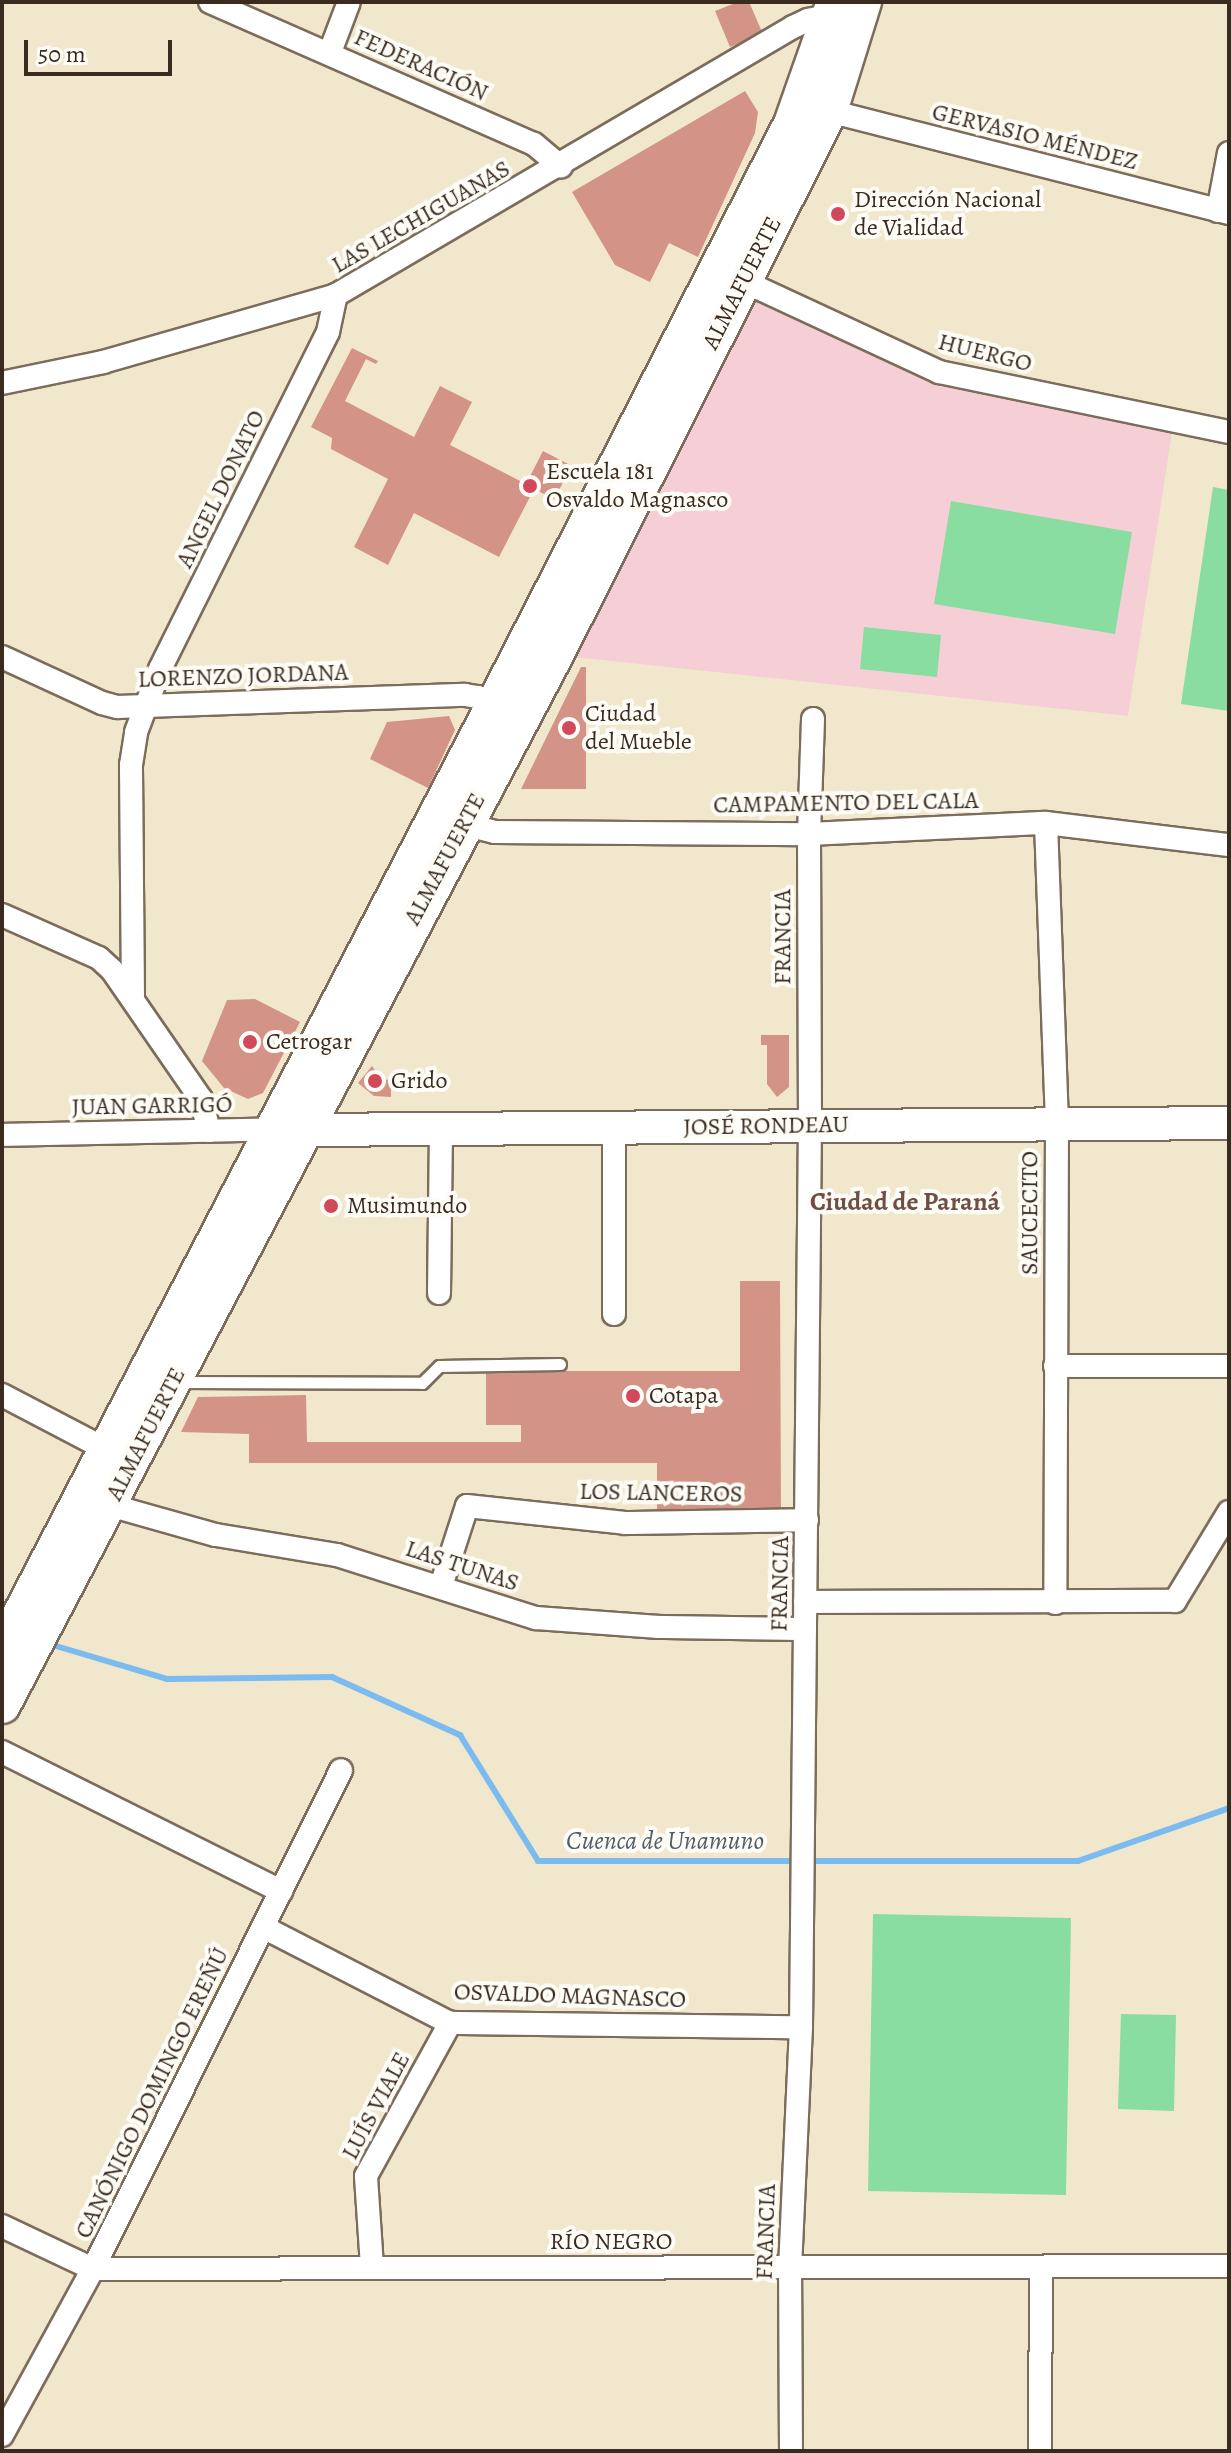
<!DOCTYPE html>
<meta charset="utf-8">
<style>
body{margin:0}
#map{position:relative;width:1231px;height:2453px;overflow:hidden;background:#f1e7cd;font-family:Alegreya,serif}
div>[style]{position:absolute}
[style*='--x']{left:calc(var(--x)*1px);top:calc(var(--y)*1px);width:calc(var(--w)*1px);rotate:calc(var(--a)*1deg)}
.built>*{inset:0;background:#f6cfd6}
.green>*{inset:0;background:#89dda0}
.stream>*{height:6px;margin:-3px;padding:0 3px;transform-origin:3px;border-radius:3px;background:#7bbbef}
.building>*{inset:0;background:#d39387}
.roads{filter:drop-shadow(2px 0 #7b6c5b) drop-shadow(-2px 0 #7b6c5b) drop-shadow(0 2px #7b6c5b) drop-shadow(0 -2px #7b6c5b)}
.lane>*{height:11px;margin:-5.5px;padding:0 5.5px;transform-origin:5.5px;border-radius:5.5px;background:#fff}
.street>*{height:22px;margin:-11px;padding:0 11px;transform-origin:11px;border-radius:11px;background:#fff}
.secondary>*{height:32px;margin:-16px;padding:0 16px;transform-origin:16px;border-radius:16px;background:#fff}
.primary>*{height:36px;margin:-18px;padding:0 18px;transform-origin:18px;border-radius:18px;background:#fff}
.dots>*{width:22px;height:22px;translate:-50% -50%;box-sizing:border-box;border:4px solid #fdfcf7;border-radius:50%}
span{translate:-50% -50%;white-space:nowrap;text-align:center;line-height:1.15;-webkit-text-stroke:8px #fdfcf7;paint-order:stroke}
.street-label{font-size:24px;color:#3b2a1e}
.poi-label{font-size:24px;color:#3b2a1e}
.left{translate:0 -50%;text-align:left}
.neighbourhood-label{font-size:26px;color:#704f43;font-weight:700}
.water-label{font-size:26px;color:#515d67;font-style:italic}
.frame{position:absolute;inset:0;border:4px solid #3b2a1e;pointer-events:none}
.scale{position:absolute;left:24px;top:40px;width:148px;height:36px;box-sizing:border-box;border:4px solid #3b2a1e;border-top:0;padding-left:10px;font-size:24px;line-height:28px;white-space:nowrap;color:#3b2a1e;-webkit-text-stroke:6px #fdfcf7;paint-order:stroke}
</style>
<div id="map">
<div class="built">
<i style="clip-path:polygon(743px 281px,939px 372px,1174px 420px,1128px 716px,555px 655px)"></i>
</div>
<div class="green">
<i style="clip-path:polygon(1213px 487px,1229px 490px,1229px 711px,1181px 704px)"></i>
<i style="clip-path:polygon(951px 501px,1132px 532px,1115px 634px,934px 604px)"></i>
<i style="clip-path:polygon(864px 627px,941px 635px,937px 677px,860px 669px)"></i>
<i style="clip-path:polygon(873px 1914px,1071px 1918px,1066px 2195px,868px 2191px)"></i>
<i style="clip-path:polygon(1121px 2014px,1176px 2015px,1174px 2111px,1118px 2109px)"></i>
</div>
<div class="stream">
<i style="--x:46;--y:1643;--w:126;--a:16.6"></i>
<i style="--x:167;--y:1679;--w:165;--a:-0.7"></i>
<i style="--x:332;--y:1677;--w:141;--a:24.4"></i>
<i style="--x:460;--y:1735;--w:148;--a:58.2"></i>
<i style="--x:538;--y:1861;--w:540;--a:0"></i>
<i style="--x:1078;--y:1861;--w:160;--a:-19.3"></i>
</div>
<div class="building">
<i style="clip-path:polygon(738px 2px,749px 2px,763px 34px,730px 47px,715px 11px)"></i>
<i style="clip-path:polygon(745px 91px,758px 112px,755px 133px,698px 257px,669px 243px,650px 282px,615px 265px,572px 192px)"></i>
<i style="clip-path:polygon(352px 348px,378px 361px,376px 364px,366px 359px,345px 401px,414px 437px,440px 386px,472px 402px,450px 445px,526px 484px,543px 451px,572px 466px,554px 499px,534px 489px,499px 557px,414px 513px,388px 565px,354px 547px,388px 479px,331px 449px,332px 438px,311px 427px)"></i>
<i style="clip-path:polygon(581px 667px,586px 667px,586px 789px,521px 789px)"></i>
<i style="clip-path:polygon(449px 716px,455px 730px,428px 788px,370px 759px,387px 722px)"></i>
<i style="clip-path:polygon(255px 999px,300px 1022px,263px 1093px,248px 1099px,224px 1088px,202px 1061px,227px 1000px)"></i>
<i style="clip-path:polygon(761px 1035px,789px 1035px,789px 1087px,777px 1097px,767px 1084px,767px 1045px,761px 1045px)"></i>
<i style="clip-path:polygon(372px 1066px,381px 1079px,391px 1080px,391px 1097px,374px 1096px,358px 1083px)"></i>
<i style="clip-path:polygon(740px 1281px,780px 1281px,781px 1511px,657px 1511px,657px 1463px,249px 1463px,249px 1434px,181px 1432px,198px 1397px,306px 1395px,307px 1442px,521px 1442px,521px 1425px,486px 1425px,486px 1371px,740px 1371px)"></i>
</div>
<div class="roads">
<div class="lane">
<i style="--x:177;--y:1382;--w:245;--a:0.2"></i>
<i style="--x:422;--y:1383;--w:24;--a:-45"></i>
<i style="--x:439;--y:1366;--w:121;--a:-0.9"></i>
</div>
<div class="street">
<i style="--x:210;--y:2;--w:354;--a:23.7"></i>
<i style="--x:534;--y:144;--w:35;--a:40"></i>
<i style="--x:330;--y:52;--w:53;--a:-69.2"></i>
<i style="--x:829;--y:111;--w:413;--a:14.3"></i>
<i style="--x:1218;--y:211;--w:59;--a:-79.3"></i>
<i style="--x:743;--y:281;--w:216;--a:24.9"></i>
<i style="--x:939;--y:372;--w:296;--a:11.7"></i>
<i style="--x:2;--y:383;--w:103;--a:-11.7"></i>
<i style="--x:103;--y:362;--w:242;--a:-16"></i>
<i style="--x:336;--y:295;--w:530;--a:-30.39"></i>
<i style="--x:793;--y:27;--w:17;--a:-25"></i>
<i style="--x:808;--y:20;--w:24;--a:-12"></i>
<i style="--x:2;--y:657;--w:110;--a:24.7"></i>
<i style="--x:102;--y:703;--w:16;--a:15"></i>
<i style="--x:117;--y:707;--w:348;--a:-2"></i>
<i style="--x:465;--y:695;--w:13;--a:9"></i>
<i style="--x:478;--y:697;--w:18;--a:29"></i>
<i style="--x:1046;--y:823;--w:302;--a:87.9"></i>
<i style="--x:1057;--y:1125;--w:478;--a:90.2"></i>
<i style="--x:463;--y:824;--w:33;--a:14"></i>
<i style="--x:495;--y:832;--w:314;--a:0.4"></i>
<i style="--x:809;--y:834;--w:237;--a:-2.7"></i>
<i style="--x:1046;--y:823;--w:184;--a:6.9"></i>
<i style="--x:2;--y:915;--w:106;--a:23.9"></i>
<i style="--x:99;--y:958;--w:18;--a:43"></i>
<i style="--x:112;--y:970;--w:157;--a:55.4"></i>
<i style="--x:201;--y:1099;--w:33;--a:76"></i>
<i style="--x:133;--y:997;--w:232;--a:-90.5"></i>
<i style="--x:131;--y:765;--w:33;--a:-81"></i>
<i style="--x:136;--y:732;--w:67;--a:-69.1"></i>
<i style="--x:160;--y:669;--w:377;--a:-63.5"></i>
<i style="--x:328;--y:332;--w:38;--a:-78"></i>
<i style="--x:2;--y:1135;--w:279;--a:-1.2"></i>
<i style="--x:439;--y:1293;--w:163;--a:-89.3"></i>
<i style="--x:614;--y:1314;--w:186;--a:-90"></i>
<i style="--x:1055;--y:1366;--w:174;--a:0"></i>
<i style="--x:2;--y:1395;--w:119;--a:27.6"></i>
<i style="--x:109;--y:1505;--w:111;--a:15.7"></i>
<i style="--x:216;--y:1535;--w:123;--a:9.4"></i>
<i style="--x:337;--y:1555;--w:209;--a:17.6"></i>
<i style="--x:536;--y:1618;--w:123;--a:4.2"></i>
<i style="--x:659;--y:1627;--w:146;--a:0.8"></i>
<i style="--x:441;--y:1586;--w:84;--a:-72"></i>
<i style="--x:467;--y:1506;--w:159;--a:6.1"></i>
<i style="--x:625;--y:1523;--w:182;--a:-0.9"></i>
<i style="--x:805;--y:1602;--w:370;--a:-0.2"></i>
<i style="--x:1175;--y:1601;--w:104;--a:-58.8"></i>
<i style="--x:2;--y:1752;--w:312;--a:26.5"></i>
<i style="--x:263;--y:1927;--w:210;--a:27.2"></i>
<i style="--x:450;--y:2023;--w:351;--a:0.7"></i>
<i style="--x:2;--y:2226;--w:101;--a:25.3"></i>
<i style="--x:93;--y:2269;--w:1136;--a:-0.15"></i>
<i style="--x:372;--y:2267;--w:91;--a:-93.8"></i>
<i style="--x:366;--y:2176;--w:175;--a:-61.2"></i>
<i style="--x:2;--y:2435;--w:189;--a:-61.3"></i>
<i style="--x:93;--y:2269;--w:557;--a:-63.57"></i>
<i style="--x:791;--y:2451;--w:182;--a:-90.3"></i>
<i style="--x:790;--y:2269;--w:242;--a:-87.4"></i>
<i style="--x:801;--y:2027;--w:902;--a:-89.43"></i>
<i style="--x:810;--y:1125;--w:291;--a:-90.2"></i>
<i style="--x:809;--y:834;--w:115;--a:-88"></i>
<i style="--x:1040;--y:2451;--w:183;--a:-89.7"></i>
</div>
<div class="secondary">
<i style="--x:304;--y:1130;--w:925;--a:-0.43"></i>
</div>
<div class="primary">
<i style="--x:2;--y:1651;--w:1065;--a:-62.5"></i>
<i style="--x:494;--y:706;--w:654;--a:-62.89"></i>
<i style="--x:792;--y:124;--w:129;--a:-70.6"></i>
<i style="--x:2;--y:1705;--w:1187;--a:-62.23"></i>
<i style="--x:555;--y:655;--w:609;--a:-63.27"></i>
<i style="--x:829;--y:111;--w:114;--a:-72.7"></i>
</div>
</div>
<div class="dots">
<i style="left:838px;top:214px;background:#d1495b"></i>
<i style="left:530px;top:486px;background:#d1495b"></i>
<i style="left:569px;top:728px;background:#d1495b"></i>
<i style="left:250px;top:1042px;background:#d1495b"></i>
<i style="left:375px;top:1081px;background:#d1495b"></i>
<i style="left:331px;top:1206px;background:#d1495b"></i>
<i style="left:633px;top:1396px;background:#d1495b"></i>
</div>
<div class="street-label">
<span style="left:421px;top:65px;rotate:24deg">FEDERACIÓN</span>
<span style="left:1035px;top:137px;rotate:14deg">GERVASIO MÉNDEZ</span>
<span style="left:421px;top:217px;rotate:-30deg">LAS LECHIGUANAS</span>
<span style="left:742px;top:283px;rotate:-63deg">ALMAFUERTE</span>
<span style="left:985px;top:353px;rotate:14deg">HUERGO</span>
<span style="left:221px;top:489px;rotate:-64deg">ANGEL DONATO</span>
<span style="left:243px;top:676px;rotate:-2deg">LORENZO JORDANA</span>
<span style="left:846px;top:803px;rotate:-1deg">CAMPAMENTO DEL CALA</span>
<span style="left:445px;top:859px;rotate:-62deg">ALMAFUERTE</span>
<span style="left:783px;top:937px;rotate:-90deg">FRANCIA</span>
<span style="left:152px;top:1106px;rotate:-1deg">JUAN GARRIGÓ</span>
<span style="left:766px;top:1126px;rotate:-1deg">JOSÉ RONDEAU</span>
<span style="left:1030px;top:1213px;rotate:-90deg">SAUCECITO</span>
<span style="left:146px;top:1434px;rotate:-63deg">ALMAFUERTE</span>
<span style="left:661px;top:1493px;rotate:1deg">LOS LANCEROS</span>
<span style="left:462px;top:1566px;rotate:18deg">LAS TUNAS</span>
<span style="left:780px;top:1584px;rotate:-89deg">FRANCIA</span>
<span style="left:570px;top:1996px;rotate:2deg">OSVALDO MAGNASCO</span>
<span style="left:152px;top:2093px;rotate:-64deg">CANÓNIGO DOMINGO EREÑÚ</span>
<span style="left:376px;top:2106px;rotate:-62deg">LUÍS VIALE</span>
<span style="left:766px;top:2232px;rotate:-88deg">FRANCIA</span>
<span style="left:611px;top:2242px">RÍO NEGRO</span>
</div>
<div class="poi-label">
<span class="left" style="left:854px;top:214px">Dirección Nacional<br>de Vialidad</span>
<span class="left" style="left:546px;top:486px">Escuela 181<br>Osvaldo Magnasco</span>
<span class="left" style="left:585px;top:728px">Ciudad<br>del Mueble</span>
<span class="left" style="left:266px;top:1042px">Cetrogar</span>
<span class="left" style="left:391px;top:1081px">Grido</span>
<span class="left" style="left:347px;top:1206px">Musimundo</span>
<span class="left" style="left:649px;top:1396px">Cotapa</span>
</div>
<div class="neighbourhood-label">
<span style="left:905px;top:1202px">Ciudad de Paraná</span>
</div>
<div class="water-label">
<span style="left:665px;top:1841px">Cuenca de Unamuno</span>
</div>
<div class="frame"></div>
<div class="scale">50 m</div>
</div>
